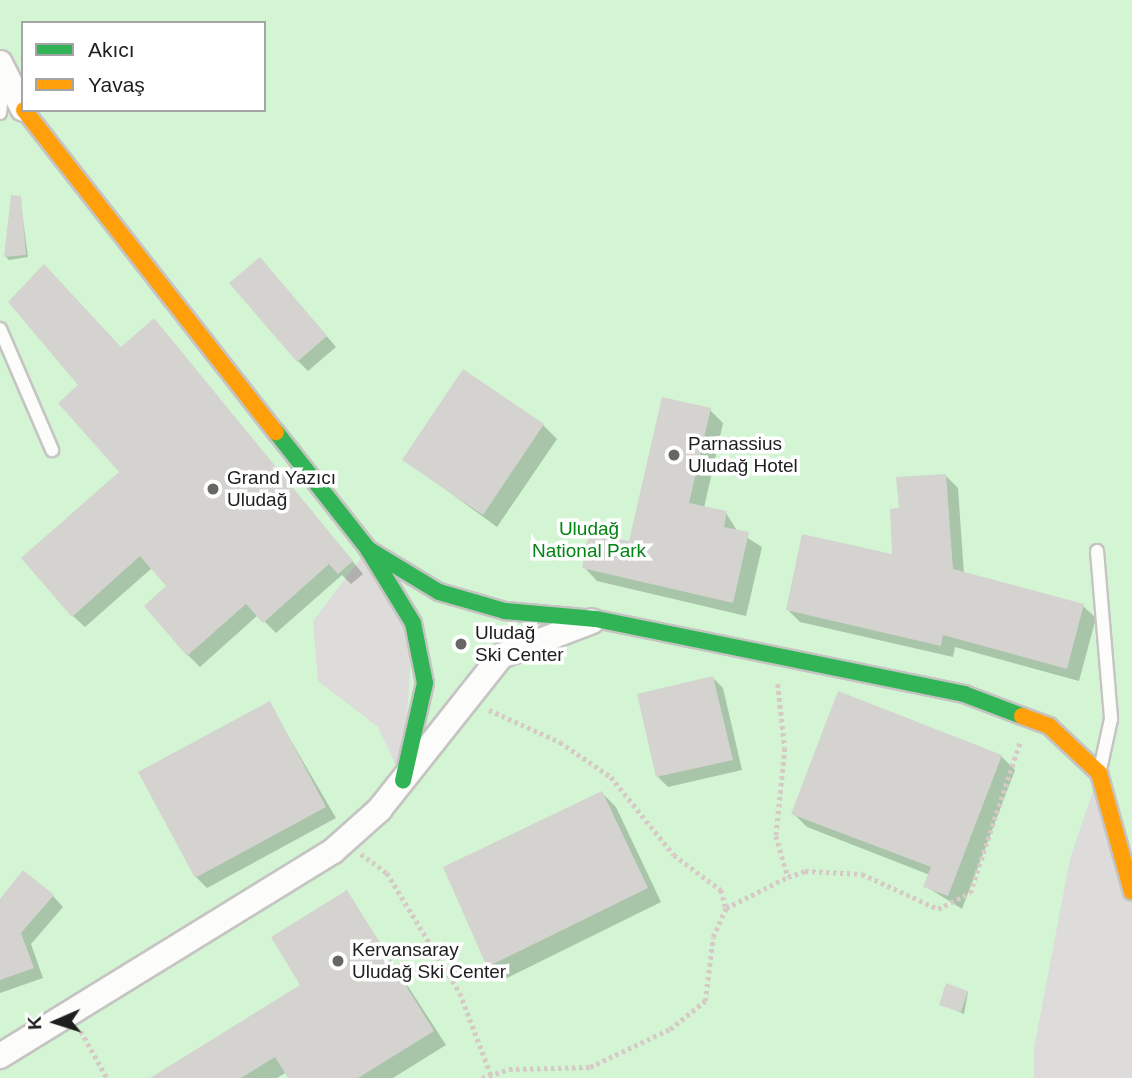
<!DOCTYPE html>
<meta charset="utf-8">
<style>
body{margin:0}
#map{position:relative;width:1132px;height:1078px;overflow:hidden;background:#edebe6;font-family:Arial,sans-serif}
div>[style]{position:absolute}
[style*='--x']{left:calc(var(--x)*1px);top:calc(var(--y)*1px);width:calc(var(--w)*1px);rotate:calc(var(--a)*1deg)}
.park>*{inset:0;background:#d3f5d4}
.parking>*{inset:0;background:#dddcda}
.shadow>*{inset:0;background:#0003}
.building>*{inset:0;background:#d5d3cf}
.path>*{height:4.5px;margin-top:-2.25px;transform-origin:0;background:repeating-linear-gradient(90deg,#d7c9c5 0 3.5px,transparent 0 7px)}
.roads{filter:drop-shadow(2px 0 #c5c4c2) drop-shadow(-2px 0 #c5c4c2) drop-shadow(0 2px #c5c4c2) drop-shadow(0 -2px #c5c4c2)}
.lane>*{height:12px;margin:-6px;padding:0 6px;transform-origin:6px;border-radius:6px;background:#fcfcfb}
.street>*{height:24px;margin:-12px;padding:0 12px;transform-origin:12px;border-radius:12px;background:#fcfcfb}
.fast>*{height:16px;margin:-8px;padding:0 8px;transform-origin:8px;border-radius:8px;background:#30b455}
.slow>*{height:16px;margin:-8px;padding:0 8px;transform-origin:8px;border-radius:8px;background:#ff9f0a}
.dots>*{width:19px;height:19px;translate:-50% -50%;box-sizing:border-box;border:4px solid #fff;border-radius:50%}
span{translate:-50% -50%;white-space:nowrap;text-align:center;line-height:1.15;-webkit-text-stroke:7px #fff;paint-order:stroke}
.poi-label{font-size:19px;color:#1e1e1e}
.left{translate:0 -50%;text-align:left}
.park-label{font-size:19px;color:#048415}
.legend{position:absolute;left:21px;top:21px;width:245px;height:91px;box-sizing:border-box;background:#fff;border:2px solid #a5a5a5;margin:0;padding:9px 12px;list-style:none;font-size:21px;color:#1e1e1e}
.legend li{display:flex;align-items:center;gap:14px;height:35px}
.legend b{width:35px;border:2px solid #a5a5a5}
.north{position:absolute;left:21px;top:987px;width:70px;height:70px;-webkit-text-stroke:5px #fff;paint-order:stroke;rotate:267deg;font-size:19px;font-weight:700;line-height:28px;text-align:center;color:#1e1e1e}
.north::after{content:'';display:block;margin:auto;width:24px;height:32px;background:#1e1e1e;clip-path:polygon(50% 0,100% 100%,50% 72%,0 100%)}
</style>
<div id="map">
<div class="park">
<i style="clip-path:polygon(evenodd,0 0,1132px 0,1132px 1078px,0 1078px,0 0,23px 23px,264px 23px,264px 110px,23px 110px,23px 23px)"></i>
</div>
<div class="parking">
<i style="clip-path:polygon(368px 549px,413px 623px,403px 781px,378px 727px,318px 681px,313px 621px)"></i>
<i style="clip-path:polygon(1099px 773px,1132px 892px,1132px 1078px,1034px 1078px,1034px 1048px,1070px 859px)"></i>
</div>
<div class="shadow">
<i style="clip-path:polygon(20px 197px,28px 257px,9px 260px,6px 257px)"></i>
<i style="clip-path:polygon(270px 270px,336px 347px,308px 371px,298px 361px)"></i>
<i style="clip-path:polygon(154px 321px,363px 574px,351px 584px,342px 575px,276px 633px,258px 615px,200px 667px,188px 655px,168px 586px,152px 568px,85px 627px,73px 616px,121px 472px,122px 349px)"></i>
<i style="clip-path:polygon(710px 410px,723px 423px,704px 508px,726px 513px,738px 532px,762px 547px,746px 616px,597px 581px,584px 567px,631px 543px)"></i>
<i style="clip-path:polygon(543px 425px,557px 439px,497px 527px,404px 459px)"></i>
<i style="clip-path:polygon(945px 475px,958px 488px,964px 574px,1083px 606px,1096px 618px,1079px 681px,955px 647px,953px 657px,800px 622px,788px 610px,894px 557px,901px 509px)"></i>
<i style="clip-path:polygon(713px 678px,723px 688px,742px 770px,668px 787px,658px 777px)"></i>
<i style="clip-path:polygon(269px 703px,336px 818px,207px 888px,196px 877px)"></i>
<i style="clip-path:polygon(1001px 756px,1015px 770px,962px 909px,925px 886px,930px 875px,807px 827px,793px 813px)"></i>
<i style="clip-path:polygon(602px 793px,616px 807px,661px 902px,503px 980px,489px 966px,445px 867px)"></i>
<i style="clip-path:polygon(347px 892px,446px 1045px,393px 1078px,290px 1078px,287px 1072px,277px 1078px,169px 1078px,303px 985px)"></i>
<i style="clip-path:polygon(53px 896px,63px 907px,31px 944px,43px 978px,0 993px,0 902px)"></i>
<i style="clip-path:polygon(968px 992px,964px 1014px,941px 1004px)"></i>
</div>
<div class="building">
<i style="clip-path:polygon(11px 195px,21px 196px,26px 255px,4px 257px)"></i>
<i style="clip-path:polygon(260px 257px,327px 336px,297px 362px,229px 283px)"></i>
<i style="clip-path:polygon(44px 264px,121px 347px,154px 318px,353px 561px,338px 574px,329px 564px,263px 623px,246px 604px,187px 656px,144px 606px,166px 586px,140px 556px,72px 617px,21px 558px,119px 472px,58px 403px,78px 385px,8px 302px)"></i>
<i style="clip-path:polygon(463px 369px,544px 424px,483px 515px,402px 460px)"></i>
<i style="clip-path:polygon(662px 397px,711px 408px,689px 503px,727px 511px,724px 527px,749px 532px,733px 603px,582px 568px,589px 533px,629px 541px)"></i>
<i style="clip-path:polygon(946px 474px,953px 569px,1084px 604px,1067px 669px,943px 635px,941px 646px,786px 610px,802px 534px,892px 554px,890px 509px,899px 508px,896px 477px)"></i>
<i style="clip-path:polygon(713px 676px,733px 760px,656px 777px,637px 694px)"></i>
<i style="clip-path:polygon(838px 691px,1002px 755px,948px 896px,923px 887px,931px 867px,791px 814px)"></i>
<i style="clip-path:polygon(270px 701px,326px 807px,195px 878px,138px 772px)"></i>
<i style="clip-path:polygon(602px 791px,648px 888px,487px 967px,443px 867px)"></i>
<i style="clip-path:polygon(23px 870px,54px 895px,21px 933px,34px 968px,0 980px,0 899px)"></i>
<i style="clip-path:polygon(347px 890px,434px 1031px,358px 1078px,288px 1078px,275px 1057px,241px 1078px,150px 1078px,300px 985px,271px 937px)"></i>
<i style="clip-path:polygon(946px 983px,968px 991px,961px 1012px,939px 1005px)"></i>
</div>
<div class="path">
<i style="--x:778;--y:684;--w:64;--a:83.8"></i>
<i style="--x:785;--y:748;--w:88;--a:95.8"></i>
<i style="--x:776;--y:836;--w:43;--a:73.7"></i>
<i style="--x:489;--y:710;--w:78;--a:24.3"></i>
<i style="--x:560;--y:742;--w:62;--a:34.5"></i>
<i style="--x:611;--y:777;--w:100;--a:51.1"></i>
<i style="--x:674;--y:855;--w:59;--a:36.7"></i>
<i style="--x:721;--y:890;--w:19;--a:74"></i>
<i style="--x:361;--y:854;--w:32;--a:36"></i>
<i style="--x:387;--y:873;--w:140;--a:58.7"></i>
<i style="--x:460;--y:993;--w:88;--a:69.3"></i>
<i style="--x:81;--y:1031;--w:54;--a:61"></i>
<i style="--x:482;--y:1078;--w:28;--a:-18"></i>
<i style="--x:509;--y:1069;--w:81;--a:-1.4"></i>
<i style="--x:590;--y:1067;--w:89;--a:-25.4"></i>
<i style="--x:670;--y:1029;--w:45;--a:-38.7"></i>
<i style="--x:705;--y:1001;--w:64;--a:-82.9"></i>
<i style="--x:713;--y:937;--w:32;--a:-66"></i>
<i style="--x:726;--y:908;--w:69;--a:-26.6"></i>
<i style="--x:788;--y:877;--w:18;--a:-19"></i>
<i style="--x:805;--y:871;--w:57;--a:3"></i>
<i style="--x:862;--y:874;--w:84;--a:24.7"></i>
<i style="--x:938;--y:909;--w:36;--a:-27"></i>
<i style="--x:970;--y:893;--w:159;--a:-71.7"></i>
</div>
<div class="roads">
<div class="lane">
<i style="--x:0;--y:113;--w:34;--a:-83"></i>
<i style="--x:0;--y:329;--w:132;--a:66.7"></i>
<i style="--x:1097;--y:551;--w:169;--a:85.2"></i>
<i style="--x:1111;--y:719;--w:52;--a:102.2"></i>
</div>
<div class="street">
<i style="--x:0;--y:63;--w:51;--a:63.4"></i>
<i style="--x:0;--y:1056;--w:391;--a:-31.6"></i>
<i style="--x:333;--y:851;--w:62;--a:-41.7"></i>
<i style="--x:379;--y:810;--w:196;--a:-51.6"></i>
<i style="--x:501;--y:656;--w:97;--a:-21"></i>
</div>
<div class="fast">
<i style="--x:276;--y:432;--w:149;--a:51.8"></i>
<i style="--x:368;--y:549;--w:87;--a:58.7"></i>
<i style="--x:413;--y:623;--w:61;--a:78.7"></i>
<i style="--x:425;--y:683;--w:100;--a:102.7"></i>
<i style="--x:368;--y:549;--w:83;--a:31.2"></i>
<i style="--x:439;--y:592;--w:69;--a:16.1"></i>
<i style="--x:505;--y:611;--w:91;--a:5"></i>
<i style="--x:596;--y:619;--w:376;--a:11.5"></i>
<i style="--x:964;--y:694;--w:62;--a:20.8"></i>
</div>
<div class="slow">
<i style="--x:24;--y:110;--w:409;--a:52"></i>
<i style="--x:1022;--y:716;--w:29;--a:20"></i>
<i style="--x:1049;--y:726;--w:69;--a:43.2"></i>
<i style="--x:1099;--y:773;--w:123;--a:74.5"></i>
</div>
</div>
<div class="dots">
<i style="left:674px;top:455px;background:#666664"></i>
<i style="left:213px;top:489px;background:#666664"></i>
<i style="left:461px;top:644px;background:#666664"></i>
<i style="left:338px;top:961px;background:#666664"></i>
</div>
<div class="poi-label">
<span class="left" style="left:688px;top:455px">Parnassius<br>Uludağ Hotel</span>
<span class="left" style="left:227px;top:489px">Grand Yazıcı<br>Uludağ</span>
<span class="left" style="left:475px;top:644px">Uludağ<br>Ski Center</span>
<span class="left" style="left:352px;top:961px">Kervansaray<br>Uludağ Ski Center</span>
</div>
<div class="park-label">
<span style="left:589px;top:540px">Uludağ<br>National Park</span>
</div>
<ul class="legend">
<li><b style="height:9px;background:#30b455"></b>Akıcı</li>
<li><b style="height:9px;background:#ff9f0a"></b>Yavaş</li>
</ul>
<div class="north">K</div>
</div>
